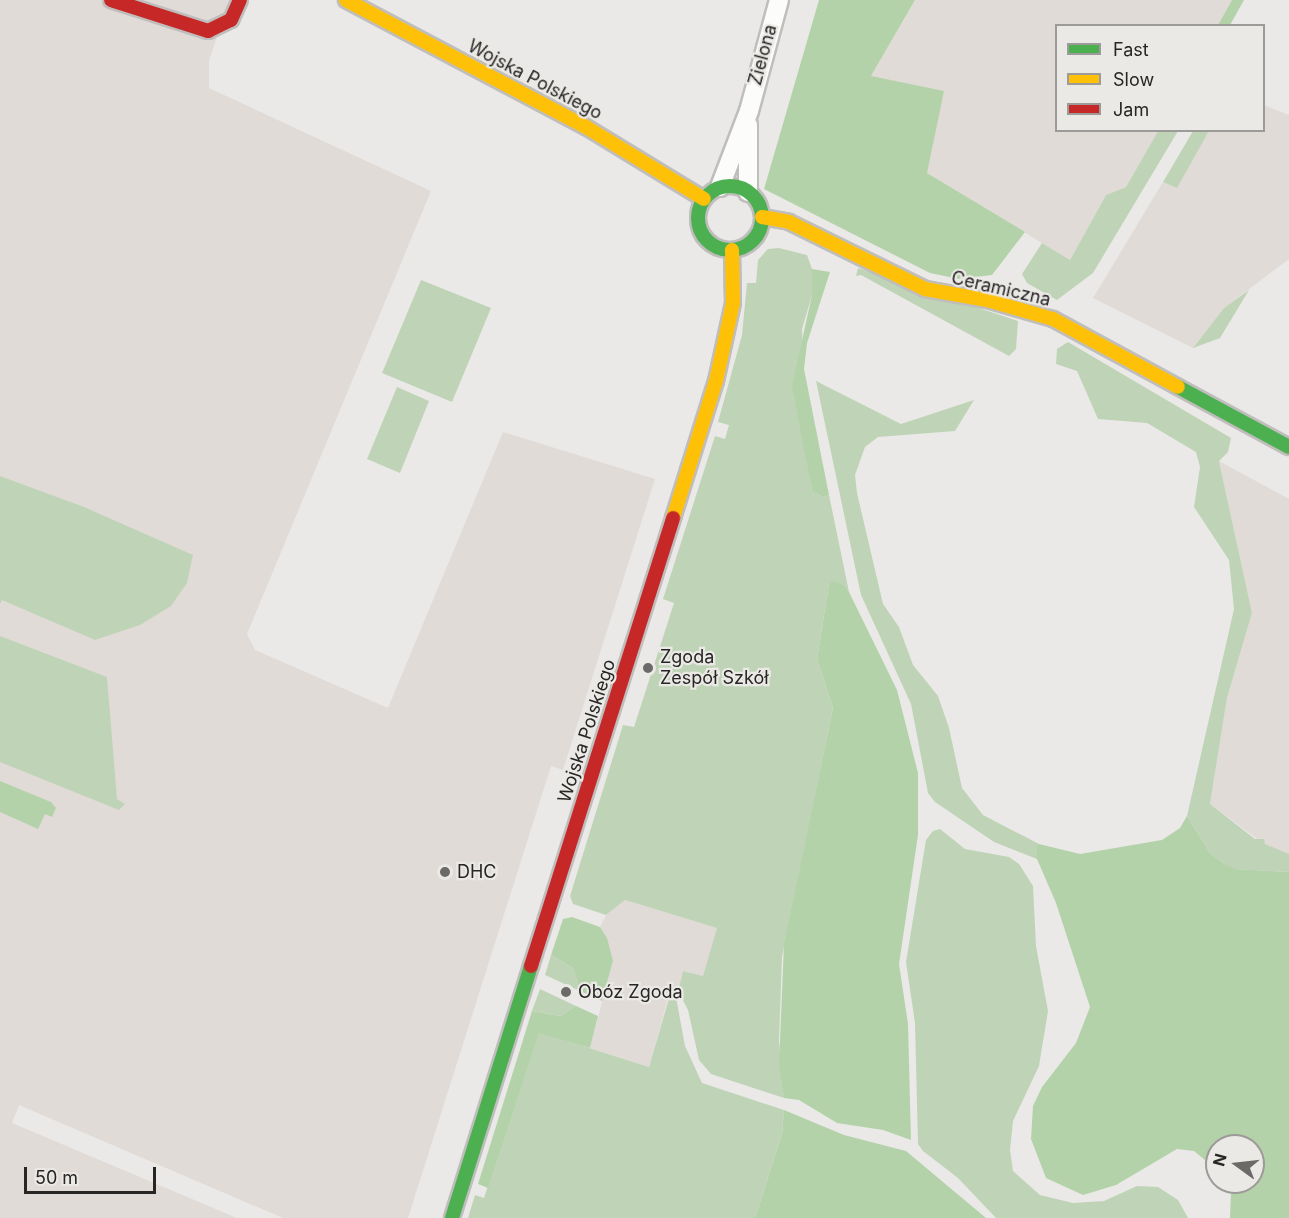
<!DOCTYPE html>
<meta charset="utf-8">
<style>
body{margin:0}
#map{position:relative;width:1289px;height:1218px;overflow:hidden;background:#eae9e7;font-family:Inter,sans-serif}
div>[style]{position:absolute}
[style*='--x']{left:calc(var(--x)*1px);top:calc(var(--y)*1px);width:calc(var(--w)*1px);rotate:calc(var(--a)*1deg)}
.built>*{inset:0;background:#e0dbd6}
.green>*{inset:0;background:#bfd4b7}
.forest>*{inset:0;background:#b4d2a9}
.roads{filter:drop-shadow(2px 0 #bfbebd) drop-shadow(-2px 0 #bfbebd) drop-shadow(0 2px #bfbebd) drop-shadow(0 -2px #bfbebd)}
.street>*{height:18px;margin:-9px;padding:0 9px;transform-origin:9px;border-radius:9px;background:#fcfcfb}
.fast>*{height:14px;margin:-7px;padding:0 7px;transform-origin:7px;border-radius:7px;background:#4caf50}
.fast>.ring{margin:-7px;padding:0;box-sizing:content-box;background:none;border:14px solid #4caf50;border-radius:50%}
.slow>*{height:14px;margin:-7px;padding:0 7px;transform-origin:7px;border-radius:7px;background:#ffc107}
.jam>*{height:14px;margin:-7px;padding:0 7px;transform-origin:7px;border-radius:7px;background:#c62828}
.dots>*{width:16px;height:16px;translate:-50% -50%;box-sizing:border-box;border:3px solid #ebe9e6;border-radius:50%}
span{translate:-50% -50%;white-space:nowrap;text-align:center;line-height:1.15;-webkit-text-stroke:4.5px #ebe9e6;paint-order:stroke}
.street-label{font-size:18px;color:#272625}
.poi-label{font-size:18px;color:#272625}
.left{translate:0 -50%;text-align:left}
.legend{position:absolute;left:1055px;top:24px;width:210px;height:108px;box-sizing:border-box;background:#ebe9e6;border:2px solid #9d9b99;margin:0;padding:8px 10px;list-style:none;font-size:18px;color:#272625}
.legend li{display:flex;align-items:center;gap:12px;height:30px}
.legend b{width:30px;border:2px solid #9d9b99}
.north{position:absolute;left:1205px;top:1134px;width:60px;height:60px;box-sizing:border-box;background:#ebe9e6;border:2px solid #9d9b99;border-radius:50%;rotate:285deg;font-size:16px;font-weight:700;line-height:24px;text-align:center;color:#272625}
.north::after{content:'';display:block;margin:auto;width:21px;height:27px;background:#6b6a69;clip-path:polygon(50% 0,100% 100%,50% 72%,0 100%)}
.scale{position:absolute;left:24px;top:1167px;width:132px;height:27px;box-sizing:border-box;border:3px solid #272625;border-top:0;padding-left:8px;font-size:18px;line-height:21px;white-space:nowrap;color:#272625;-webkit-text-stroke:4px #ebe9e6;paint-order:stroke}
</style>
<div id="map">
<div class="built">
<i style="clip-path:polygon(0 0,229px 0,209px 61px,209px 88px,431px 191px,247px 634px,255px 650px,388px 708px,503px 432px,655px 479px,563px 770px,551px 766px,408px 1218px,283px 1218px,19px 1105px,12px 1123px,237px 1218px,0 1218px)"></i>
<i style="clip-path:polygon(915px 0,1232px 0,1218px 25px,1056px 26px,1056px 130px,1158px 131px,1126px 187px,1106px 195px,1070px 260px,927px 173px,871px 76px)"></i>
<i style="clip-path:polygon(1264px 105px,1289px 115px,1289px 259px,1224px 308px,1193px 348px,1093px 298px,1163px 182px,1177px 187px,1209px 131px,1264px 130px)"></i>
<i style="clip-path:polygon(1219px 461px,1289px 499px,1289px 854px,1264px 844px,1210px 804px,1227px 698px,1252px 613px)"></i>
<i style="clip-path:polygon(625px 900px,718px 928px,703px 976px,683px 971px,676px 997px,669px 995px,649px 1067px,590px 1048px,613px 961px,600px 927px,606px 915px)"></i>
</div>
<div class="green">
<i style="clip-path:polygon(1158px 131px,1178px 131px,1093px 273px,1057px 300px,1027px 283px,1022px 274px,1042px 243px,1070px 260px,1106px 195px,1126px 187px)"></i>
<i style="clip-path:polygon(1193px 131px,1209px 131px,1177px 188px,1163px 182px)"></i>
<i style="clip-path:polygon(779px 248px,807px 255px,812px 269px,812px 295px,802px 329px,807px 463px,812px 491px,823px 497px,829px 495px,849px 592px,844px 585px,829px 584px,817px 659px,833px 708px,782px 957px,779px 1041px,784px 1098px,711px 1074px,699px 1060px,688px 1010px,678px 991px,683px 971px,703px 976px,717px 928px,625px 900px,606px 915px,573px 904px,570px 896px,623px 725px,634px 727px,674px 603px,663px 599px,715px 436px,725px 439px,729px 425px,718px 422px,742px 335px,747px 283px,756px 283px,758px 260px,768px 249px)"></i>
<i style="clip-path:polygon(858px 268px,1018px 321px,1016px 349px,1009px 356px,861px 275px,856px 276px)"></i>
<i style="clip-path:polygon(421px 280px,491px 308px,452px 402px,382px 373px)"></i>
<i style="clip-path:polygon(1249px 290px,1220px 338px,1193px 348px,1224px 308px)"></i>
<i style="clip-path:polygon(1068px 342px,1231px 438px,1228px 452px,1219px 461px,1252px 613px,1227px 698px,1210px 804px,1255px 839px,1264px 839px,1265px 844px,1289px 854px,1289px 872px,1235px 869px,1223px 863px,1210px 853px,1187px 816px,1234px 609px,1229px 560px,1194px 507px,1200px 467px,1196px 452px,1147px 423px,1098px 419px,1077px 371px,1056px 364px,1057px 349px)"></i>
<i style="clip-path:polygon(816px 381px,901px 424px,974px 400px,955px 431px,878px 437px,865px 447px,855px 475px,857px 493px,883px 604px,899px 627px,913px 665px,938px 696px,949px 728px,962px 788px,983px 815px,1039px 844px,1037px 859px,994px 842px,935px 802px,928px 793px,911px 704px,861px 595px)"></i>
<i style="clip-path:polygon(397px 387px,429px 401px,400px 473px,367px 459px)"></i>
<i style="clip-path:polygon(0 476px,84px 507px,193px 555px,187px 583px,171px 606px,140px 625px,95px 640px,2px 600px,0 604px)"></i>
<i style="clip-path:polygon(0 636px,107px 677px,117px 799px,125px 804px,119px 810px,0 762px)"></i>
<i style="clip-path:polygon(940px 829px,965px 849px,1009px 857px,1019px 864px,1033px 886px,1036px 946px,1048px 1011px,1039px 1066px,1013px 1121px,1010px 1150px,1013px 1171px,1040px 1195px,1073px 1203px,1104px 1201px,1137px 1186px,1158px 1187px,1178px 1200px,1188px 1218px,996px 1218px,958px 1178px,923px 1151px,918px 1144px,915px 1023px,906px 962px,926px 840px,933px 831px)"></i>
<i style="clip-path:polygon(551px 955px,573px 968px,580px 991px,545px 975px)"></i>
<i style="clip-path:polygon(540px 989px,576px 1006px,560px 1016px,532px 1011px)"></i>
<i style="clip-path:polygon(670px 995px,676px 997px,685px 1046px,702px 1083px,784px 1110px,782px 1134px,755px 1218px,468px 1218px,475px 1195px,484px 1198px,539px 1032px,649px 1067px)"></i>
</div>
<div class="forest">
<i style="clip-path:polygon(819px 0,915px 0,871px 76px,944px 91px,927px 173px,1025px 232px,992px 275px,959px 279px,930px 273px,764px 189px)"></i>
<i style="clip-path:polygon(1232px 0,1244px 0,1230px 25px,1218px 25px)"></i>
<i style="clip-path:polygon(812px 269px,830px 272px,807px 343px,804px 369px,829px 495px,823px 497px,812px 491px,792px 386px,812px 295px)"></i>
<i style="clip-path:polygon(833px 581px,844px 585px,849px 592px,897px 690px,918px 773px,918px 835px,899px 964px,908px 1024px,911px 1140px,883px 1130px,837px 1123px,799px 1100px,784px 1098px,779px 1065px,784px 944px,833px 708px,817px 659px,829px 584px)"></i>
<i style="clip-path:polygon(0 781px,51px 802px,56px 808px,52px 817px,45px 814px,38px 829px,0 812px)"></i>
<i style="clip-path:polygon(1187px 816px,1210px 853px,1223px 863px,1236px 869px,1289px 872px,1289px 1218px,1230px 1218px,1231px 1192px,1225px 1182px,1253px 1182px,1253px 1146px,1217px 1146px,1217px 1170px,1194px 1151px,1177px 1149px,1116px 1185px,1083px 1195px,1046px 1178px,1031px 1139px,1033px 1106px,1042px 1087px,1076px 1043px,1090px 1007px,1056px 903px,1037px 859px,1037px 847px,1039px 844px,1080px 854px,1162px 840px,1180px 828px)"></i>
<i style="clip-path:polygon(572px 917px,600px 927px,607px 938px,613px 961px,602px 1001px,580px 991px,573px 968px,551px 955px,563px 919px)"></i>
<i style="clip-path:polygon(576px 1006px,598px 1016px,590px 1048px,539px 1033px,488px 1188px,478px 1184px,532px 1011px,560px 1016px)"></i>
<i style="clip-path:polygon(784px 1110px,844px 1135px,906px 1151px,986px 1218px,755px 1218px,782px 1134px)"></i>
</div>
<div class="roads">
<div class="street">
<i style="--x:720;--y:187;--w:81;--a:-69.1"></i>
<i style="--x:749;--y:111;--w:115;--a:-74.9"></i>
<i style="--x:748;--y:192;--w:67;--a:-90"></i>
</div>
<div class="fast">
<i class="ring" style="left:698px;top:186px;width:50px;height:50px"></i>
<i style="--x:1178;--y:387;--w:126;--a:28.4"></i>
<i style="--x:452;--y:1218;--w:264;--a:-72.6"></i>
</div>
<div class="slow">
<i style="--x:346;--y:0;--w:272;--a:27.9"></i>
<i style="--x:586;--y:127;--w:138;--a:31.4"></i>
<i style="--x:762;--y:217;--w:27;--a:10"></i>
<i style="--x:789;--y:222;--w:152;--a:26.2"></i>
<i style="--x:925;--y:289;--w:63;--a:10.1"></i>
<i style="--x:987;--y:300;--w:69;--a:16.1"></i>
<i style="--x:1053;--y:319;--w:142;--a:28.5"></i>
<i style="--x:673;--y:518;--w:144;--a:-72.6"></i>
<i style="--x:716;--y:381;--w:80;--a:-77.7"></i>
<i style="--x:733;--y:303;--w:53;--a:-91.1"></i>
</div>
<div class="jam">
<i style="--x:111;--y:0;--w:102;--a:17.7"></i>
<i style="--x:208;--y:31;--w:25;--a:-26"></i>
<i style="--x:231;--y:20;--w:22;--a:-66"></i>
<i style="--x:531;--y:966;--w:470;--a:-72.4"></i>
</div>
</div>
<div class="dots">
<i style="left:648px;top:668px;background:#6b6a69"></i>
<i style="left:445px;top:872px;background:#6b6a69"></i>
<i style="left:566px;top:992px;background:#6b6a69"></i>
</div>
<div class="street-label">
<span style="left:763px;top:55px;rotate:-75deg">Zielona</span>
<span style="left:535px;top:80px;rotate:28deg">Wojska Polskiego</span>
<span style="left:1001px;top:289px;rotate:13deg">Ceramiczna</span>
<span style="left:587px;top:731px;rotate:-72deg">Wojska Polskiego</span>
</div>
<div class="poi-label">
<span class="left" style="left:660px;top:668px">Zgoda<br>Zespół Szkół</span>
<span class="left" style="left:457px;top:872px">DHC</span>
<span class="left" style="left:578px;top:992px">Obóz Zgoda</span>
</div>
<ul class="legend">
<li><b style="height:8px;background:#4caf50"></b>Fast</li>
<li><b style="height:8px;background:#ffc107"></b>Slow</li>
<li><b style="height:8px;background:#c62828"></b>Jam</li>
</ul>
<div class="north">N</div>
<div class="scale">50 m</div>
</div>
